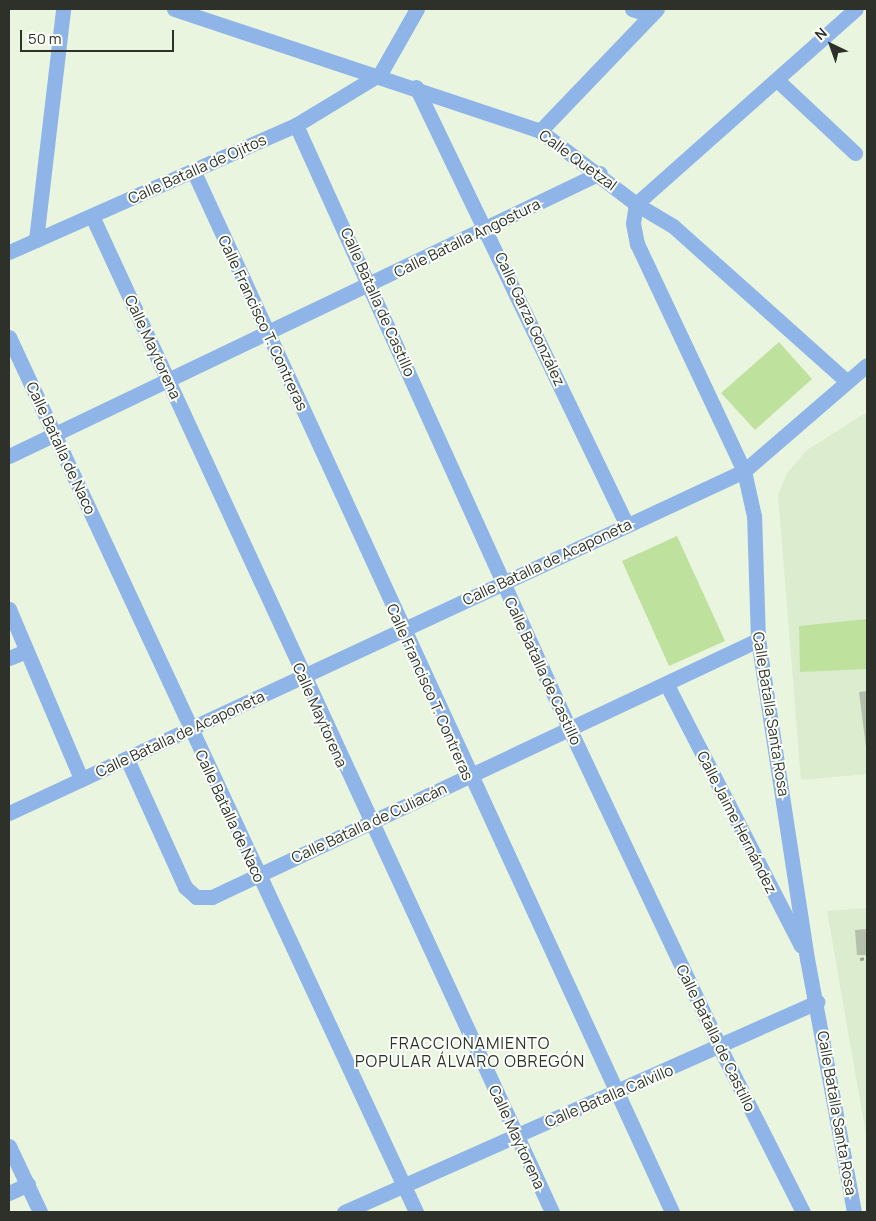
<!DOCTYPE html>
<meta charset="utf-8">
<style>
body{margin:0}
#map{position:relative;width:876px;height:1221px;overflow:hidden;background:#e9f5df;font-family:Manrope,sans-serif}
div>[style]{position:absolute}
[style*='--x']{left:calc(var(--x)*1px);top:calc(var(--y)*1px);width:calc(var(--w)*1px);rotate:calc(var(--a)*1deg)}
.built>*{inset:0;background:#dceccf}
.green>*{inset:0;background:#bee29e}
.building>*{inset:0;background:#b4c0ab}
.path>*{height:3px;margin-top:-1.5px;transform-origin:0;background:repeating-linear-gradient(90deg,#9aa393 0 4px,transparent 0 6.5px)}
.minor>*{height:15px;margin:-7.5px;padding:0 7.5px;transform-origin:7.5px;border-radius:7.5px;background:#8fb4e7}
span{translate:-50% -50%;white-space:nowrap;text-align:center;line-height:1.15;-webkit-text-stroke:4px #fcfffa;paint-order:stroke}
.street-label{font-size:15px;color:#2d3129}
.neighbourhood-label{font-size:16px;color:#2d3129;letter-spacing:1px}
.frame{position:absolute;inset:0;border:10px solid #2d3129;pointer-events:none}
.north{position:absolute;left:806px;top:20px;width:50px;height:50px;-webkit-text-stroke:4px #fcfffa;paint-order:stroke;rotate:318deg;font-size:14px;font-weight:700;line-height:20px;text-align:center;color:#2d3129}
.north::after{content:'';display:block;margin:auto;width:18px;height:22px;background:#2d3129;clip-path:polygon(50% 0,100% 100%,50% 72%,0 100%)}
.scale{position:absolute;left:20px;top:30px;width:154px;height:22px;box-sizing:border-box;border:2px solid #2d3129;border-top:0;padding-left:6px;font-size:15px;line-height:18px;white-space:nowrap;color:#2d3129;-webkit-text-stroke:4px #fcfffa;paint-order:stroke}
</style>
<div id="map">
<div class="built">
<i style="clip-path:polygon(867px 412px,867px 774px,801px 780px,778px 495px,787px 473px,807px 450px)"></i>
<i style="clip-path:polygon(867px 908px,867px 1140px,827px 911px)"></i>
</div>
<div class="green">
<i style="clip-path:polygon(779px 342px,812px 379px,755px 430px,721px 393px)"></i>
<i style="clip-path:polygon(677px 536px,725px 641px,669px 666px,622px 561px)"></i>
<i style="clip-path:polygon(867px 619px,867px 669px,800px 672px,799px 626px)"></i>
</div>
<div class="building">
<i style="clip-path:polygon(867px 691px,867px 747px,866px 747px,859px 692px)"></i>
<i style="clip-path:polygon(867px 929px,867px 955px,857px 955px,855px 930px)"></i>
</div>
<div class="path">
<i style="--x:860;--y:959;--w:7;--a:-8"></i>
</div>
<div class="minor">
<i style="--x:174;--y:9;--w:386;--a:18.4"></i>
<i style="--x:540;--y:131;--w:121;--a:37.2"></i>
<i style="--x:636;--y:204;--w:43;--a:30.7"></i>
<i style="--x:673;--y:226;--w:231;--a:41.8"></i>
<i style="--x:632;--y:9;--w:20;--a:18"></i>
<i style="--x:777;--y:80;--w:107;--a:43.1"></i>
<i style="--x:416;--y:87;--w:486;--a:64.3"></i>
<i style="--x:296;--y:125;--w:662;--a:65.64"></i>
<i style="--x:569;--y:728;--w:354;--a:64.7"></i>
<i style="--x:720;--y:1048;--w:184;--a:63.2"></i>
<i style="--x:540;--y:131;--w:169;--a:-46.2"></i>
<i style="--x:193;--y:170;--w:1147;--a:65.31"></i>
<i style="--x:92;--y:216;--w:1097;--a:65.21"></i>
<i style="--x:36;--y:240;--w:233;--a:-83.3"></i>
<i style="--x:9;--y:252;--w:314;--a:-23.9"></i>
<i style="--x:296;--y:125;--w:98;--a:-31.3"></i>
<i style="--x:380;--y:74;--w:75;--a:-60.4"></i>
<i style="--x:9;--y:337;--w:965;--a:65.05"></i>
<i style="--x:9;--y:456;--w:655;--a:-25.59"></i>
<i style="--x:9;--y:609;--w:185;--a:67"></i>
<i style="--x:9;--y:658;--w:18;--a:-22"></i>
<i style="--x:667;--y:685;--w:293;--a:62.8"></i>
<i style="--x:127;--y:759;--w:141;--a:65.6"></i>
<i style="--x:185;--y:887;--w:15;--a:42"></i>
<i style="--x:196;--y:897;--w:16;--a:0"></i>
<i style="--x:212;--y:897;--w:603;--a:-25.21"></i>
<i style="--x:9;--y:813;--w:811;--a:-24.95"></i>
<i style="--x:744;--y:471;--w:162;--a:-40.8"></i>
<i style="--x:9;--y:1146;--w:73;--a:64.8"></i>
<i style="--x:9;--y:1193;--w:21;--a:-25"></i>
<i style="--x:344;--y:1212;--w:518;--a:-23.94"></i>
<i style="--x:854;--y:1212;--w:257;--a:-100.5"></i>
<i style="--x:807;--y:959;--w:323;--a:-98.7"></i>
<i style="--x:758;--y:640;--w:124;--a:-91.8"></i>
<i style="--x:754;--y:516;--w:46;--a:-102.5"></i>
<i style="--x:744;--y:471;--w:251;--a:-115.2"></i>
<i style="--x:637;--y:244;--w:21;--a:-101"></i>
<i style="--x:633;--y:223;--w:19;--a:-81"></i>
<i style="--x:636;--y:204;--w:294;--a:-41.6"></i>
</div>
<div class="street-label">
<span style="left:578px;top:160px;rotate:36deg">Calle Quetzal</span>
<span style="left:197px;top:169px;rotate:-24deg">Calle Batalla de Ojitos</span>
<span style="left:467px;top:238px;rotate:-26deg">Calle Batalla Angostura</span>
<span style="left:378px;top:302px;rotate:66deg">Calle Batalla de Castillo</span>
<span style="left:530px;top:319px;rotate:65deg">Calle Garza González</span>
<span style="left:263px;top:323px;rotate:65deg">Calle Francisco T. Contreras</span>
<span style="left:153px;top:347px;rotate:65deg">Calle Maytorena</span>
<span style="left:61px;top:448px;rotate:65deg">Calle Batalla de Naco</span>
<span style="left:547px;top:562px;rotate:-25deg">Calle Batalla de Acaponeta</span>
<span style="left:543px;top:671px;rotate:65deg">Calle Batalla de Castillo</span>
<span style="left:430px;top:692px;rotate:66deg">Calle Francisco T. Contreras</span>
<span style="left:771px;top:714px;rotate:81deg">Calle Batalla Santa Rosa</span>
<span style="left:320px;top:715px;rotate:66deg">Calle Maytorena</span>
<span style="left:180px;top:734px;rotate:-25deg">Calle Batalla de Acaponeta</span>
<span style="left:230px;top:816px;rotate:65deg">Calle Batalla de Naco</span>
<span style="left:737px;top:822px;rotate:63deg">Calle Jaime Hernández</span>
<span style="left:369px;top:823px;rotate:-25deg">Calle Batalla de Culiacán</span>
<span style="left:716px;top:1038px;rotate:64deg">Calle Batalla de Castillo</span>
<span style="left:609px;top:1096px;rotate:-23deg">Calle Batalla Calvillo</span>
<span style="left:837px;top:1113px;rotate:80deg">Calle Batalla Santa Rosa</span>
<span style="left:517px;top:1137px;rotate:65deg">Calle Maytorena</span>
</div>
<div class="neighbourhood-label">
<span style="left:470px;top:1052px">FRACCIONAMIENTO<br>POPULAR ÁLVARO OBREGÓN</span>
</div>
<div class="frame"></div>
<div class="north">N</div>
<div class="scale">50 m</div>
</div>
